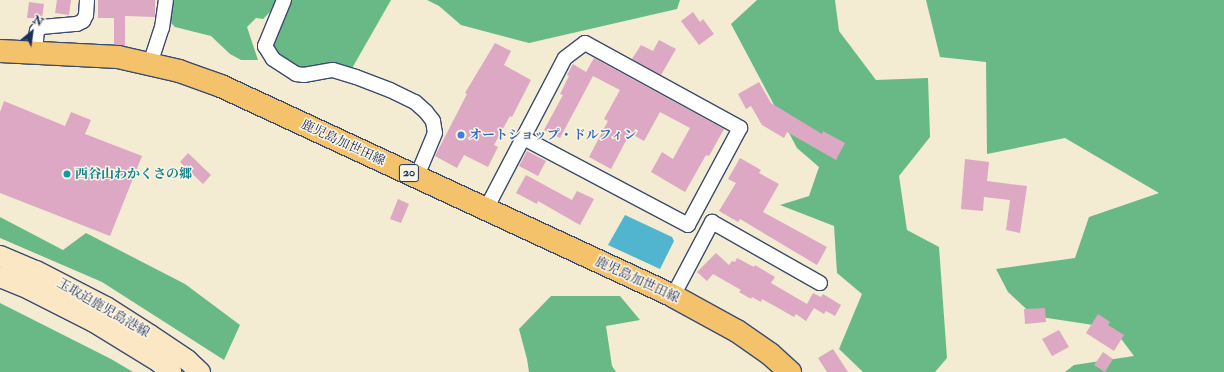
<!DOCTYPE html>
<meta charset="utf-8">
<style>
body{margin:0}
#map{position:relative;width:1224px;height:372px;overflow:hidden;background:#f3ebd2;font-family:"IM FELL Double Pica","Noto Serif JP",serif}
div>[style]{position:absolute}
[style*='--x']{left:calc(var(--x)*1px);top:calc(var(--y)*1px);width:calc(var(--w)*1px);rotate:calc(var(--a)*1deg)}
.forest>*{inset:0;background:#68b986}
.water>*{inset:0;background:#51b5d0}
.building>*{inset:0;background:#dda8c3}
.roads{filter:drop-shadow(1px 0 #3b4b6f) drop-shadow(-1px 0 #3b4b6f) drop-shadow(0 1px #3b4b6f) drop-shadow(0 -1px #3b4b6f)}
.minor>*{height:14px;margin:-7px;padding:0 7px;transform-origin:7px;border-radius:7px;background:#fff}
.secondary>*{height:20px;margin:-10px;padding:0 10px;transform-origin:10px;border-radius:10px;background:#fbe7c3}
.primary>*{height:22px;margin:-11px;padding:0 11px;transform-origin:11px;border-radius:11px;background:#f4c26a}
.dots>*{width:11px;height:11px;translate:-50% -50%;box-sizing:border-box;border:2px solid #fcf5e5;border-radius:50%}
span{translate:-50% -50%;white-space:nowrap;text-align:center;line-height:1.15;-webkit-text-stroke:3px #fcf5e5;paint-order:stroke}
.shield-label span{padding:1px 3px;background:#fcf5e5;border:1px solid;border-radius:3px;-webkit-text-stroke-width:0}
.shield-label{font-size:12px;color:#1b2f5e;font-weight:700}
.shop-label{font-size:13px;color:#366cbe;font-weight:700}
.left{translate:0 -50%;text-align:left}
.street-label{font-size:13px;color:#1b2f5e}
.culture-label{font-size:13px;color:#0d838f;font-weight:700}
.north{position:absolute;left:12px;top:12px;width:40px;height:40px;-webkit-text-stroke:3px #fcf5e5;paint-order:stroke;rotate:29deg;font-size:11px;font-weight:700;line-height:16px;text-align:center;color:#1b2f5e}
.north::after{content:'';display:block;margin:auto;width:14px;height:18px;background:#1b2f5e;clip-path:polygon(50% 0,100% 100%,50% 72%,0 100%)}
</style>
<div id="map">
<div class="forest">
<i style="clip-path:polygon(172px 0,276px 0,270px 12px,263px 19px,256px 18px,247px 27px,258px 60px,241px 60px,230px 54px,211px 36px,175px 27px,169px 21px)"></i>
<i style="clip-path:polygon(288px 0,391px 0,351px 70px,306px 72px,276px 56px,270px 43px)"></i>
<i style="clip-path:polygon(427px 0,680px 0,677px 9px,529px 43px,461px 25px,439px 6px)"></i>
<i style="clip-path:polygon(757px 0,835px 0,839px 31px,876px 80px,928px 78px,930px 137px,899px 176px,907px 230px,939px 247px,947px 358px,935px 372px,863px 372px,839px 349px,862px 294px,837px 273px,834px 226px,780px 205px,809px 196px,819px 167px,797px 148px,731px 24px)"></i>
<i style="clip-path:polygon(926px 0,1224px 0,1224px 372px,1065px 372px,1074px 365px,1134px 356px,1113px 328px,1034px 316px,1008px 292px,996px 269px,1075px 258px,1089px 217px,1159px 193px,1065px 138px,987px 154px,986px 62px,940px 57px)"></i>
<i style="clip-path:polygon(0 217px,63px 250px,86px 233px,185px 284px,240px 325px,224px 360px,102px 282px,0 238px)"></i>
<i style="clip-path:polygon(551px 296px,620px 296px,640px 320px,606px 326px,612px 366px,616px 372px,529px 372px,527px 359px,519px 329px)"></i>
<i style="clip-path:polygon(0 303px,111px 359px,133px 372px,0 372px)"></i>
</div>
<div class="water">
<i style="clip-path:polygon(625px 215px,672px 237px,674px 241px,660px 269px,608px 245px)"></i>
</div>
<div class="building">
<i style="clip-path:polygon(57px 0,71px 0,69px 15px,55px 13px)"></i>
<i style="clip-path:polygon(98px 0,155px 0,155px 17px,125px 16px,125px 46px,114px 44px,114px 18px,98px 18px)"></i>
<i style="clip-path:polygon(29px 2px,44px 4px,42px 18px,27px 18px)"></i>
<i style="clip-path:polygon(693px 12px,700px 22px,703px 19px,714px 34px,699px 45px,681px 21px)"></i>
<i style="clip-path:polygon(659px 40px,676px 49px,661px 75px,632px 59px,641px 45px,653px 51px)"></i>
<i style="clip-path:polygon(495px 43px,511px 51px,504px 65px,531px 80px,512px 117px,510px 116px,494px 145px,498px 147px,488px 167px,464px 155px,457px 168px,435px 156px,467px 94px,465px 93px)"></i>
<i style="clip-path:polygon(594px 58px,724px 129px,709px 156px,706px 155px,685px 192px,651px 172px,662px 152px,673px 159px,690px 128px,660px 112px,644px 141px,630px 133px,611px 169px,589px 157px,608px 121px,604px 119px,620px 90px,593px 76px,560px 138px,544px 130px,563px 95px,560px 94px,569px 76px,567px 75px,573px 64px,586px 72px)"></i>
<i style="clip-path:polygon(759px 82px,771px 103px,822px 134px,823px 131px,845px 143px,836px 160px,787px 132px,784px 138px,762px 125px,751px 106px,746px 109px,738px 94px)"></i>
<i style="clip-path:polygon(4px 101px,65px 126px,71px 112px,91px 120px,85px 134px,142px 156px,110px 236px,0 193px,0 112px)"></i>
<i style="clip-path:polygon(527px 151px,546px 161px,538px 176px,519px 166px)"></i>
<i style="clip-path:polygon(188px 153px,211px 175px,203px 184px,180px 162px)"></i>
<i style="clip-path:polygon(740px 158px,761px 170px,759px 173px,779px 184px,763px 212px,827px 247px,817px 265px,740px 219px,738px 222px,719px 211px,736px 183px,728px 179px)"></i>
<i style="clip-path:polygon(965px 159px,989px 162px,987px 181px,1027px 186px,1020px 233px,1006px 230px,1010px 200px,984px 197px,983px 211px,961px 209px)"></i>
<i style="clip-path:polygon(526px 175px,572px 200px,577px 191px,594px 199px,580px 225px,538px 201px,537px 204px,516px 193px)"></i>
<i style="clip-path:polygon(398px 199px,409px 204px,401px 223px,390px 219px)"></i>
<i style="clip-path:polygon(716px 253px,729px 265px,732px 261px,735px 262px,737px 258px,754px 267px,755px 265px,775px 277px,771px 283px,807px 304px,813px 293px,821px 297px,823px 294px,841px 305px,835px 316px,826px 311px,824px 314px,814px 308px,806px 321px,796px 314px,794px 317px,762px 299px,761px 302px,752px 297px,751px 299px,739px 292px,741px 290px,713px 274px,707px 281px,697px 272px)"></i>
<i style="clip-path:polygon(1045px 308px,1046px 322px,1025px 324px,1024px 309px)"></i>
<i style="clip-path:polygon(1098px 314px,1110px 322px,1108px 325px,1124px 335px,1114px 351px,1086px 333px)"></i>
<i style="clip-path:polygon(1059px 330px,1069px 347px,1052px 356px,1042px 339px)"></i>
<i style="clip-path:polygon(833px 349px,848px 372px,827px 372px,818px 358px)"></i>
<i style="clip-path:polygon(1103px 352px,1113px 359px,1105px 372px,1094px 365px)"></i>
</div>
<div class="roads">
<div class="minor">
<i style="--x:284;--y:0;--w:50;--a:112.4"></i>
<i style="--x:265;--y:46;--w:15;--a:58"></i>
<i style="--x:273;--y:59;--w:27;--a:33"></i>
<i style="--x:296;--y:74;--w:8;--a:7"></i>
<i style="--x:304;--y:75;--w:29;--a:-10"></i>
<i style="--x:333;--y:70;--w:24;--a:17"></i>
<i style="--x:356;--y:77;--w:36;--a:21"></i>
<i style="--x:390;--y:90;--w:28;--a:26"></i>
<i style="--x:415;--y:102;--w:15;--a:42"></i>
<i style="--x:426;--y:112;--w:11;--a:52"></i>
<i style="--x:433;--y:121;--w:12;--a:81"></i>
<i style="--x:435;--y:133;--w:47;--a:112.7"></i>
<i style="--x:35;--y:52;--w:21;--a:-85"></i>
<i style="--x:37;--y:31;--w:6;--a:-45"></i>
<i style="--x:41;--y:27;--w:36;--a:-5"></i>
<i style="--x:77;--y:24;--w:7;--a:-27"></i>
<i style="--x:83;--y:21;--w:7;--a:-63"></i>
<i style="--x:86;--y:15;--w:15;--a:-86"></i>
<i style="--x:150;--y:64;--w:38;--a:-72"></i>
<i style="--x:162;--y:28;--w:28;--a:-82"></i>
<i style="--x:486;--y:209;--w:170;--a:-62.4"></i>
<i style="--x:565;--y:58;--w:25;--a:-37"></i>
<i style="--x:585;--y:43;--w:177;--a:28.7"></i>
<i style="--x:740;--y:128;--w:110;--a:118.2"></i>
<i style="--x:688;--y:225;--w:186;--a:-152.1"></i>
<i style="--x:673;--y:296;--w:84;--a:-62.2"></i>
<i style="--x:712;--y:222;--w:124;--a:29.5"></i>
</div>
<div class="secondary">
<i style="--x:0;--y:256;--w:39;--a:23"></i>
<i style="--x:36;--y:271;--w:79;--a:27.2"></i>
<i style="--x:106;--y:307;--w:52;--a:32.5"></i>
<i style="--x:150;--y:335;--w:45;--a:34"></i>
<i style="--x:187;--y:360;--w:18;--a:43"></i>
<i style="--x:0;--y:277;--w:31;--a:22"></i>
<i style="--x:29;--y:289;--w:73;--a:26.9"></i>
<i style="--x:94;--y:322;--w:76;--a:31.6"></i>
<i style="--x:159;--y:362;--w:16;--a:40"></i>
</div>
<div class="primary">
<i style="--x:0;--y:51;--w:118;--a:2.9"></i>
<i style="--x:118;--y:57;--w:63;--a:12.9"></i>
<i style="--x:179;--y:71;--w:45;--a:19.7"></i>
<i style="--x:221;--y:86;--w:498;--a:24.9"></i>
<i style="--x:673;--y:296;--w:73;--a:28.7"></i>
<i style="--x:737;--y:331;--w:40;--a:34.9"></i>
<i style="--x:770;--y:354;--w:27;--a:42"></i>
</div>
</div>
<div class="dots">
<i style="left:461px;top:135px;background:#3f7fe0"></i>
<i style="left:67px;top:174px;background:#0f9aa8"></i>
</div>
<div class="shield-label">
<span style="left:409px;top:173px">20</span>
</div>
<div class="shop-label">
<span class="left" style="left:469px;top:135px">オートショップ・ドルフィン</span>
</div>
<div class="street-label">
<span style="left:343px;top:143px;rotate:25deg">鹿児島加世田線</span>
<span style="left:637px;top:280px;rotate:25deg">鹿児島加世田線</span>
<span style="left:103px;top:308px;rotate:30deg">玉取迫鹿児島港線</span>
</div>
<div class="culture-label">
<span class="left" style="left:75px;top:174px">西谷山わかくさの郷</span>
</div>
<div class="north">N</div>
</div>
